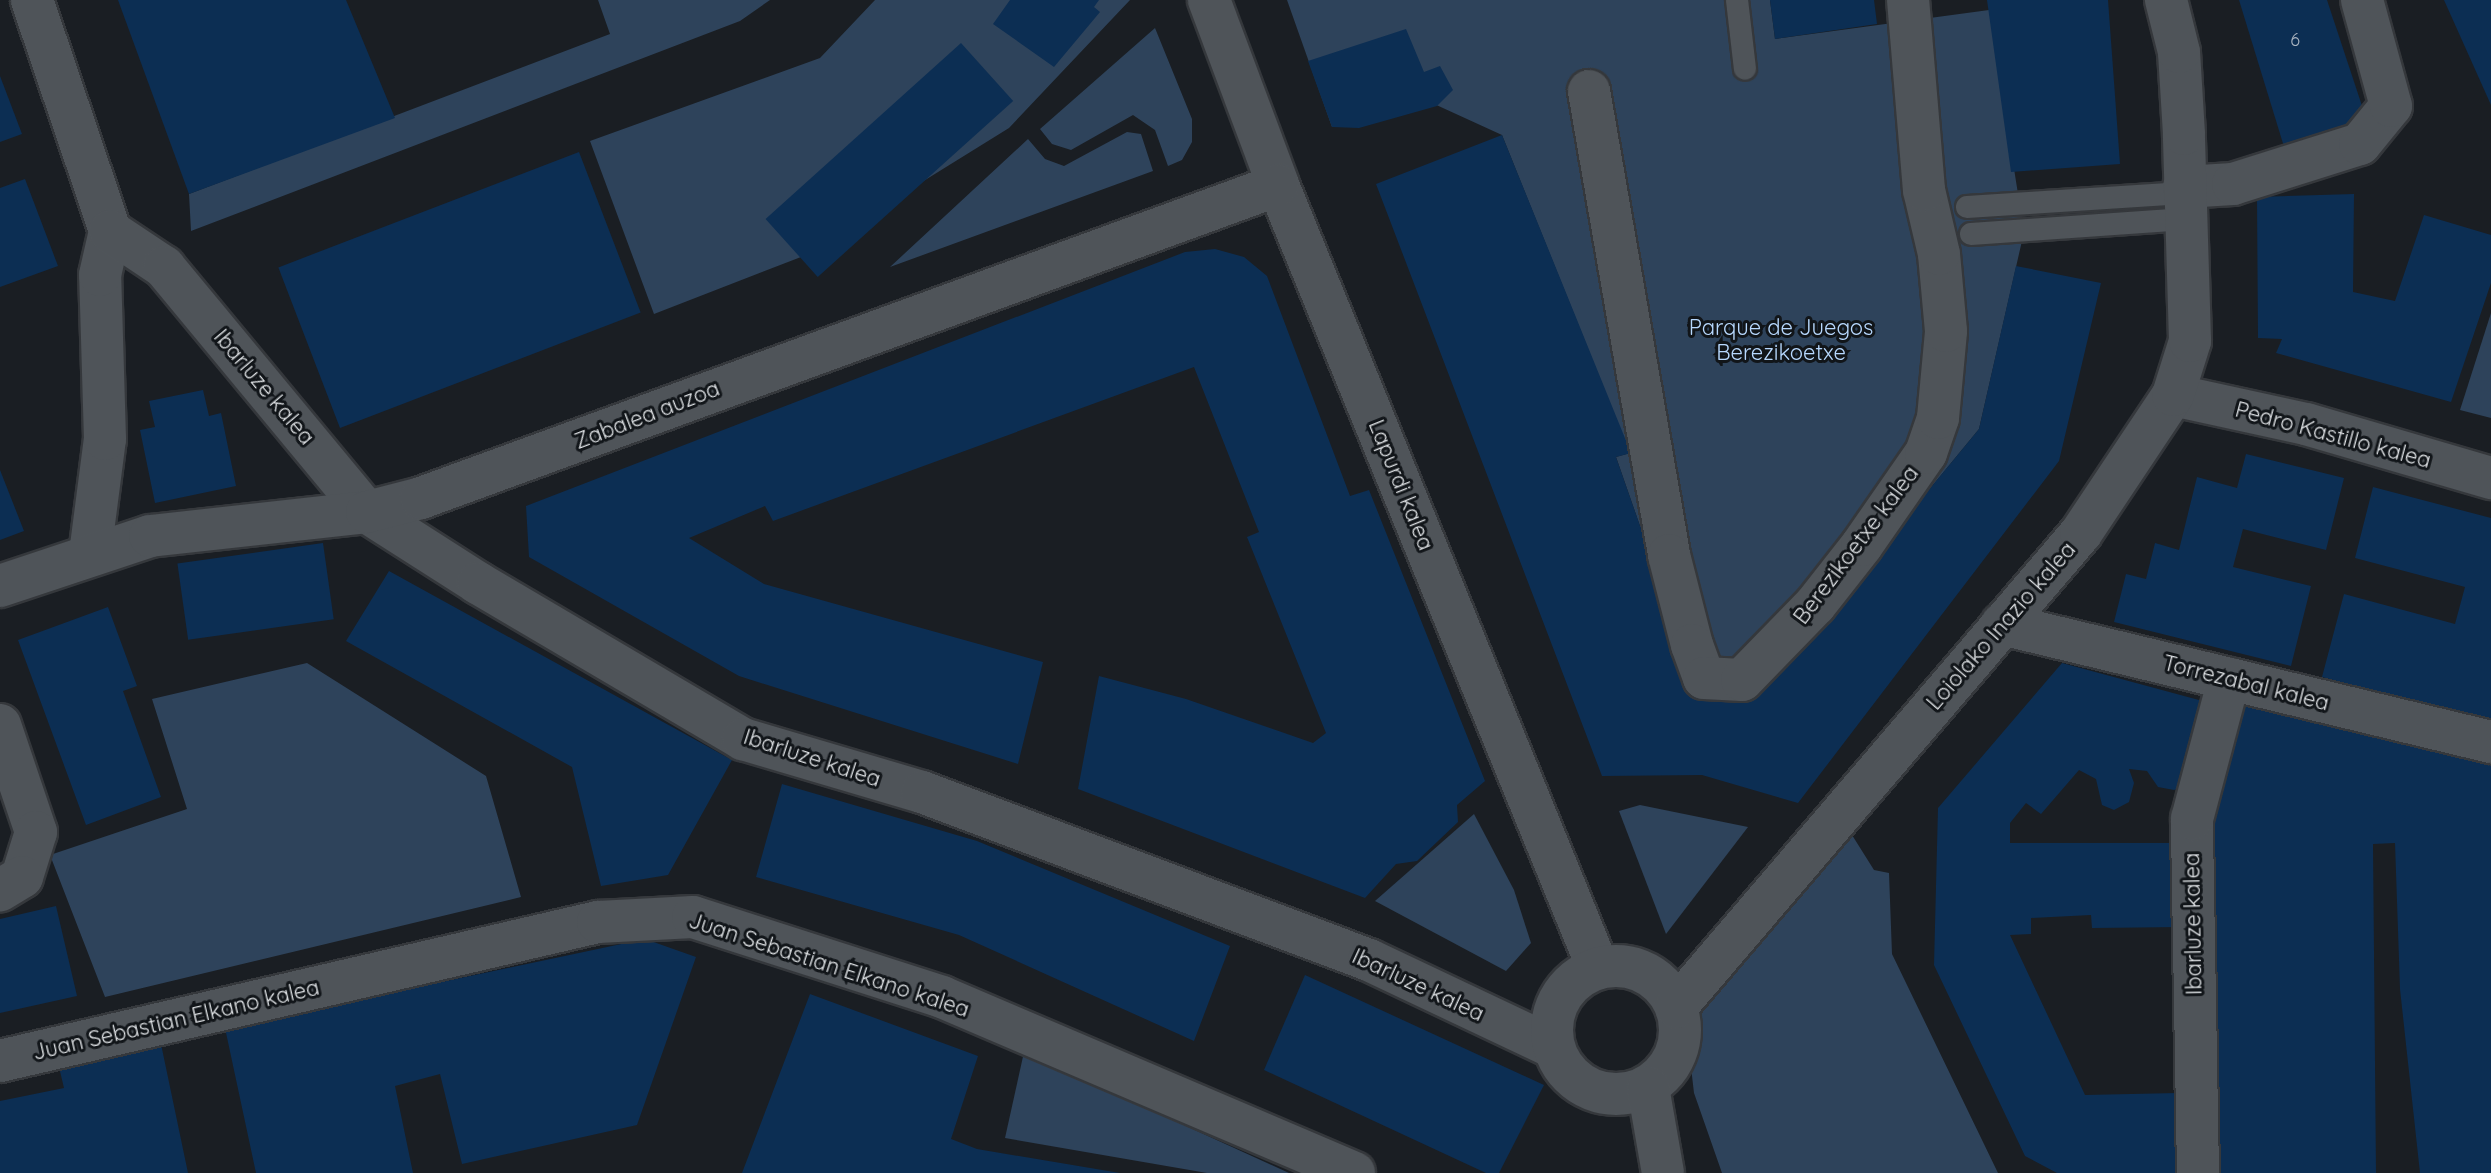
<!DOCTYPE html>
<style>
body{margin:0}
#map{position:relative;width:2491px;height:1173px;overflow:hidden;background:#1a1e23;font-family:Quicksand,sans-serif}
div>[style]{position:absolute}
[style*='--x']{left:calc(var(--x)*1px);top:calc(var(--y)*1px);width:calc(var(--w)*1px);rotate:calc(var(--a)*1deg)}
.green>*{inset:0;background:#2e435b}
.building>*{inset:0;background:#0c2e53;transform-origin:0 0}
.roads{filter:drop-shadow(2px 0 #35383c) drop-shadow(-2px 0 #35383c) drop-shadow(0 2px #35383c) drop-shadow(0 -2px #35383c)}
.lane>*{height:22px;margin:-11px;padding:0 11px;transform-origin:11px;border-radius:11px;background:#4f5459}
.street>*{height:42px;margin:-21px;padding:0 21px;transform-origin:21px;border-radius:21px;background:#4f5459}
.street>.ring{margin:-21px;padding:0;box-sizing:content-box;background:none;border:42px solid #4f5459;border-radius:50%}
span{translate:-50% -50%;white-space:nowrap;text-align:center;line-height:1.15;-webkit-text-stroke:6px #111519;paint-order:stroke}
.number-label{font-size:18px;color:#aab4c0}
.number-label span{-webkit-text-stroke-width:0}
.park-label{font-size:22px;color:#b7d8fe}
.street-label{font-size:22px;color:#dee1e4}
</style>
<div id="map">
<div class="green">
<div style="clip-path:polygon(598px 0,770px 0,740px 21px,191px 231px,189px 194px,610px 34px)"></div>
<div style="clip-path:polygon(875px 0,1130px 0,1009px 128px,801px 257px,654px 314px,590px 141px,820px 58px)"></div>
<div style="clip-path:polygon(1287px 0,1770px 0,1775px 39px,1989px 10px,2024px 232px,1979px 429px,1760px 695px,1696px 687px,1616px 457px,1630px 453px,1502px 135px,1432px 103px,1332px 127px)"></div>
<div style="clip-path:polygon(1155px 28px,1192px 119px,1192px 142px,1182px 160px,1168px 166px,1155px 130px,1133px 115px,1071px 150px,1052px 144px,1040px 129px)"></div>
<div style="clip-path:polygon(1127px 132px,1141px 134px,1153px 171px,890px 267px,1028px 139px,1045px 159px,1064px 166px)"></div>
<div style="clip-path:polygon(2491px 313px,2491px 418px,2460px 410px)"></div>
<div style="clip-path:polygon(307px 663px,486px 776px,521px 897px,105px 997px,50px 855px,187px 809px,152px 699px)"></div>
<div style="clip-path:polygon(1640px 805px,1748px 827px,1666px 934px,1619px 811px)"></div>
<div style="clip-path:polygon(1474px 814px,1514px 890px,1531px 943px,1506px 971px,1375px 901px)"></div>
<div style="clip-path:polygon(1852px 835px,1874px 870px,1889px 873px,1892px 954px,1998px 1173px,1722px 1173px,1694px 1093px,1683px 998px)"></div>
<div style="clip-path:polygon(1024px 1052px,1289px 1173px,1207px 1173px,1005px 1138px)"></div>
</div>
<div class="building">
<div style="clip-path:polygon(118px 0,346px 0,395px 118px,189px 194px)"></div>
<div style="clip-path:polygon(1010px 0,1099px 0,1094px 7px,1100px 12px,1054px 67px,993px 24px)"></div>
<div style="clip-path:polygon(1770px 0,1874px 0,1877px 24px,1775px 39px)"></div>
<div style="clip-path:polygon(1987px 0,2108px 0,2120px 164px,2011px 172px)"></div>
<div style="clip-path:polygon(2239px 0,2327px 0,2367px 121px,2285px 150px)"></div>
<div style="clip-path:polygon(2444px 0,2491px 0,2491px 105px)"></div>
<div style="clip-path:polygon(1406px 29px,1424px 72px,1440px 66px,1453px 90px,1437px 106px,1359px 128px,1332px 127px,1308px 61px)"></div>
<div style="left:961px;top:43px;width:78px;height:263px;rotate:48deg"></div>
<div style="clip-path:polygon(0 76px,22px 134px,0 142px)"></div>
<div style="clip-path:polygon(1502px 135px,1631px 453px,1616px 457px,1696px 687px,1760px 695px,1979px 429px,2016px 266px,2101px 283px,2059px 461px,1798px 803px,1702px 775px,1602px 776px,1376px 184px)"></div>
<div style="left:579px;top:152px;width:172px;height:322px;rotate:69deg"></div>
<div style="clip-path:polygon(25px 179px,58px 266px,0 287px,0 188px)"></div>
<div style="clip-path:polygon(2354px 194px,2353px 292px,2395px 301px,2424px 215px,2491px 235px,2491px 283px,2451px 402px,2276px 353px,2282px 339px,2258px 338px,2257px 197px)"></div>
<div style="clip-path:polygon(1215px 249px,1244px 257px,1267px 276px,1350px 496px,1369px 490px,1485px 781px,1457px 805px,1458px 822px,1417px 861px,1396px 864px,1365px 898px,1078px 789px,1099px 676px,1186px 699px,1313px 743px,1326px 733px,1247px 537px,1259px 532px,1194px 367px,773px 521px,765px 506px,689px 538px,764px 584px,1043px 662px,1018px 764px,739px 676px,529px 557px,526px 506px,1185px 252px)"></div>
<div style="clip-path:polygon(203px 390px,209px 416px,221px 413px,236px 486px,155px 503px,140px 430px,155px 427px,149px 401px)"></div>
<div style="clip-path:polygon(2246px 454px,2344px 478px,2326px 550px,2243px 529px,2233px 567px,2311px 586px,2291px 666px,2114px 622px,2126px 574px,2146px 579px,2155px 543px,2179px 550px,2197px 477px,2237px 488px)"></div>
<div style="clip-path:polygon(0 470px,24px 531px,0 540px)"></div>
<div style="clip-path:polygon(2373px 487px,2491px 518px,2491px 722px,2322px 677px,2344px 594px,2455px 624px,2465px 587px,2355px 558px)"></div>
<div style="left:323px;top:543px;width:77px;height:147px;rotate:82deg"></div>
<div style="clip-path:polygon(389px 571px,732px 760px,668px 875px,601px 886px,572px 767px,346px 641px)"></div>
<div style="clip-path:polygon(108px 607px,137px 686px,123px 691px,161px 797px,86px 825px,18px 640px)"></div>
<div style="clip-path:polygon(2062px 663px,2210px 703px,2188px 786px,2174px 790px,2158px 787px,2147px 771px,2129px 769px,2134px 783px,2129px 802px,2114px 810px,2102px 805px,2096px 779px,2079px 770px,2041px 814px,2026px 803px,2010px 823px,2010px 843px,2182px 843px,2183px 927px,2092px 928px,2091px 915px,2031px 918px,2031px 934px,2010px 935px,2085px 1095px,2178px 1093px,2179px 1173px,2057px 1173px,2025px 1156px,1934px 965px,1938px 808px)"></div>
<div style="clip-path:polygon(2238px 698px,2491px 762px,2491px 1173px,2420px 1173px,2400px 989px,2395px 843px,2373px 844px,2376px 1173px,2213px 1173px,2208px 834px)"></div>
<div style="clip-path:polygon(782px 784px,977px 841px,1230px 946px,1194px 1041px,959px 935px,756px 877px)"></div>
<div style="clip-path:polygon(56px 906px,77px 996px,0 1013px,0 919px)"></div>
<div style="clip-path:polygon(645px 939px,696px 957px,637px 1125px,462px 1164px,440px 1074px,395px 1086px,413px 1173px,256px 1173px,225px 1028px)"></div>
<div style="clip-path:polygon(1305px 975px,1544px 1085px,1499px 1173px,1486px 1173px,1264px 1070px)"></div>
<div style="clip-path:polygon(810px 994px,978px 1056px,951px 1139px,977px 1149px,1120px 1173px,742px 1173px)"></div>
<div style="clip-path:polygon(161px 1044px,188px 1173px,0 1173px,0 1101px,64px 1088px,59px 1067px)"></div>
</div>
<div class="roads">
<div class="lane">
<div style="--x:1737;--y:0;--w:69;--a:83.4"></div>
<div style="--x:1967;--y:207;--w:217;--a:-3.7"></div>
<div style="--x:1971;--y:234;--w:215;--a:-4"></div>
</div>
<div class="street">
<div style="--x:32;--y:0;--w:244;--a:71.3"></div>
<div style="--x:1209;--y:0;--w:197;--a:69.5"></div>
<div style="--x:1278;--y:185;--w:846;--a:67.77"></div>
<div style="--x:1589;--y:91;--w:471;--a:80.2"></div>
<div style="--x:1669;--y:555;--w:93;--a:75.7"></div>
<div style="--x:1692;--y:645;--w:35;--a:70"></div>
<div style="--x:1704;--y:678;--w:38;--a:3"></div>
<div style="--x:1742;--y:680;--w:105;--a:-45.8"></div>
<div style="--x:1815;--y:605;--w:76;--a:-51.9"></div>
<div style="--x:1862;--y:545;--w:112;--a:-55.2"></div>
<div style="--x:1926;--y:453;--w:37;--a:-71"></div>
<div style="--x:1938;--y:418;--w:87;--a:-84.7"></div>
<div style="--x:1946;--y:331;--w:77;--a:-95.2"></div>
<div style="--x:1939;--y:254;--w:66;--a:-103.2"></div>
<div style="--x:1924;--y:190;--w:191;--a:-94.8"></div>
<div style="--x:2184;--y:187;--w:49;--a:-3.5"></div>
<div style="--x:2233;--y:184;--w:133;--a:-17.5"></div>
<div style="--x:2360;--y:144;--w:49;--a:-50.8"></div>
<div style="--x:2391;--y:106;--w:110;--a:-105.3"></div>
<div style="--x:2173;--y:395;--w:136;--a:12.3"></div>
<div style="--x:2306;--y:424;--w:193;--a:16.3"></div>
<div style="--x:90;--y:554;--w:116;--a:-82.6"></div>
<div style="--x:105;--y:439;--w:164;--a:-91.7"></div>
<div style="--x:100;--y:275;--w:45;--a:-77.2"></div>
<div style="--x:110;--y:231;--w:65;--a:33.7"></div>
<div style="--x:164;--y:267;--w:318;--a:50.4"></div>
<div style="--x:367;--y:512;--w:132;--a:32.6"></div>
<div style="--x:478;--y:583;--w:308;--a:30.5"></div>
<div style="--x:743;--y:739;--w:187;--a:16.5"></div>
<div style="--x:922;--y:792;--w:478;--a:20.6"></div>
<div style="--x:1369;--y:960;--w:204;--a:25.3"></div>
<div style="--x:0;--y:586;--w:158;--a:-18.4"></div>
<div style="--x:150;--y:536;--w:218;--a:-6.3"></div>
<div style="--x:367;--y:512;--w:56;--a:-14.5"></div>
<div style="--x:421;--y:498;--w:912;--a:-20.06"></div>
<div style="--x:2002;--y:624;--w:503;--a:13.57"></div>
<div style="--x:0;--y:725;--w:113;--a:71.4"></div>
<div style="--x:36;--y:832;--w:47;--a:107.3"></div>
<div style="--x:22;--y:877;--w:26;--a:149"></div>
<div class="ring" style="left:1552px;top:966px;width:86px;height:86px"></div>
<div style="--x:1676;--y:1007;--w:623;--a:-49.49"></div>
<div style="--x:2081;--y:533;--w:166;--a:-56.3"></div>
<div style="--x:2173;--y:395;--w:57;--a:-72.5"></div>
<div style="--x:2190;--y:341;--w:207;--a:-91.7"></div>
<div style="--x:2184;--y:134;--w:82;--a:-93.5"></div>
<div style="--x:2179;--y:52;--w:54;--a:-104"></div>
<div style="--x:0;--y:1061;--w:614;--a:-13.09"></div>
<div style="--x:598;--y:922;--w:95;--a:-3"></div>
<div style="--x:693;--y:917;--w:262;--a:17.8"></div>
<div style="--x:942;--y:997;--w:448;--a:23.1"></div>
<div style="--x:1648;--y:1087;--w:87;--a:80.1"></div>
<div style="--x:2198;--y:1173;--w:354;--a:-91"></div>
<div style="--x:2192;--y:819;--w:145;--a:-75.2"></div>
</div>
</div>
<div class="number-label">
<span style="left:2295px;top:40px">6</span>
</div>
<div class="park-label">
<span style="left:1781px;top:340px">Parque de Juegos<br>Berezikoetxe</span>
</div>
<div class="street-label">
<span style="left:264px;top:387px;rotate:50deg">Ibarluze kalea</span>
<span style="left:647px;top:415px;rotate:-21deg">Zabalea auzoa</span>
<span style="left:2333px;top:435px;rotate:15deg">Pedro Kastillo kalea</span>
<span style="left:1401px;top:485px;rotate:68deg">Lapurdi kalea</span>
<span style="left:1856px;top:545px;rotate:-53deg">Berezikoetxe kalea</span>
<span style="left:2001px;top:626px;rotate:-49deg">Loiolako Inazio kalea</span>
<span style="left:2246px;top:683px;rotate:14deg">Torrezabal kalea</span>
<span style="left:812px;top:758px;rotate:18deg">Ibarluze kalea</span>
<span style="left:2193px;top:924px;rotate:-91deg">Ibarluze kalea</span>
<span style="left:829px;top:965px;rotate:18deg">Juan Sebastian Elkano kalea</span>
<span style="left:1418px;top:985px;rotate:25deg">Ibarluze kalea</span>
<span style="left:176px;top:1020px;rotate:-13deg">Juan Sebastian Elkano kalea</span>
</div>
</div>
